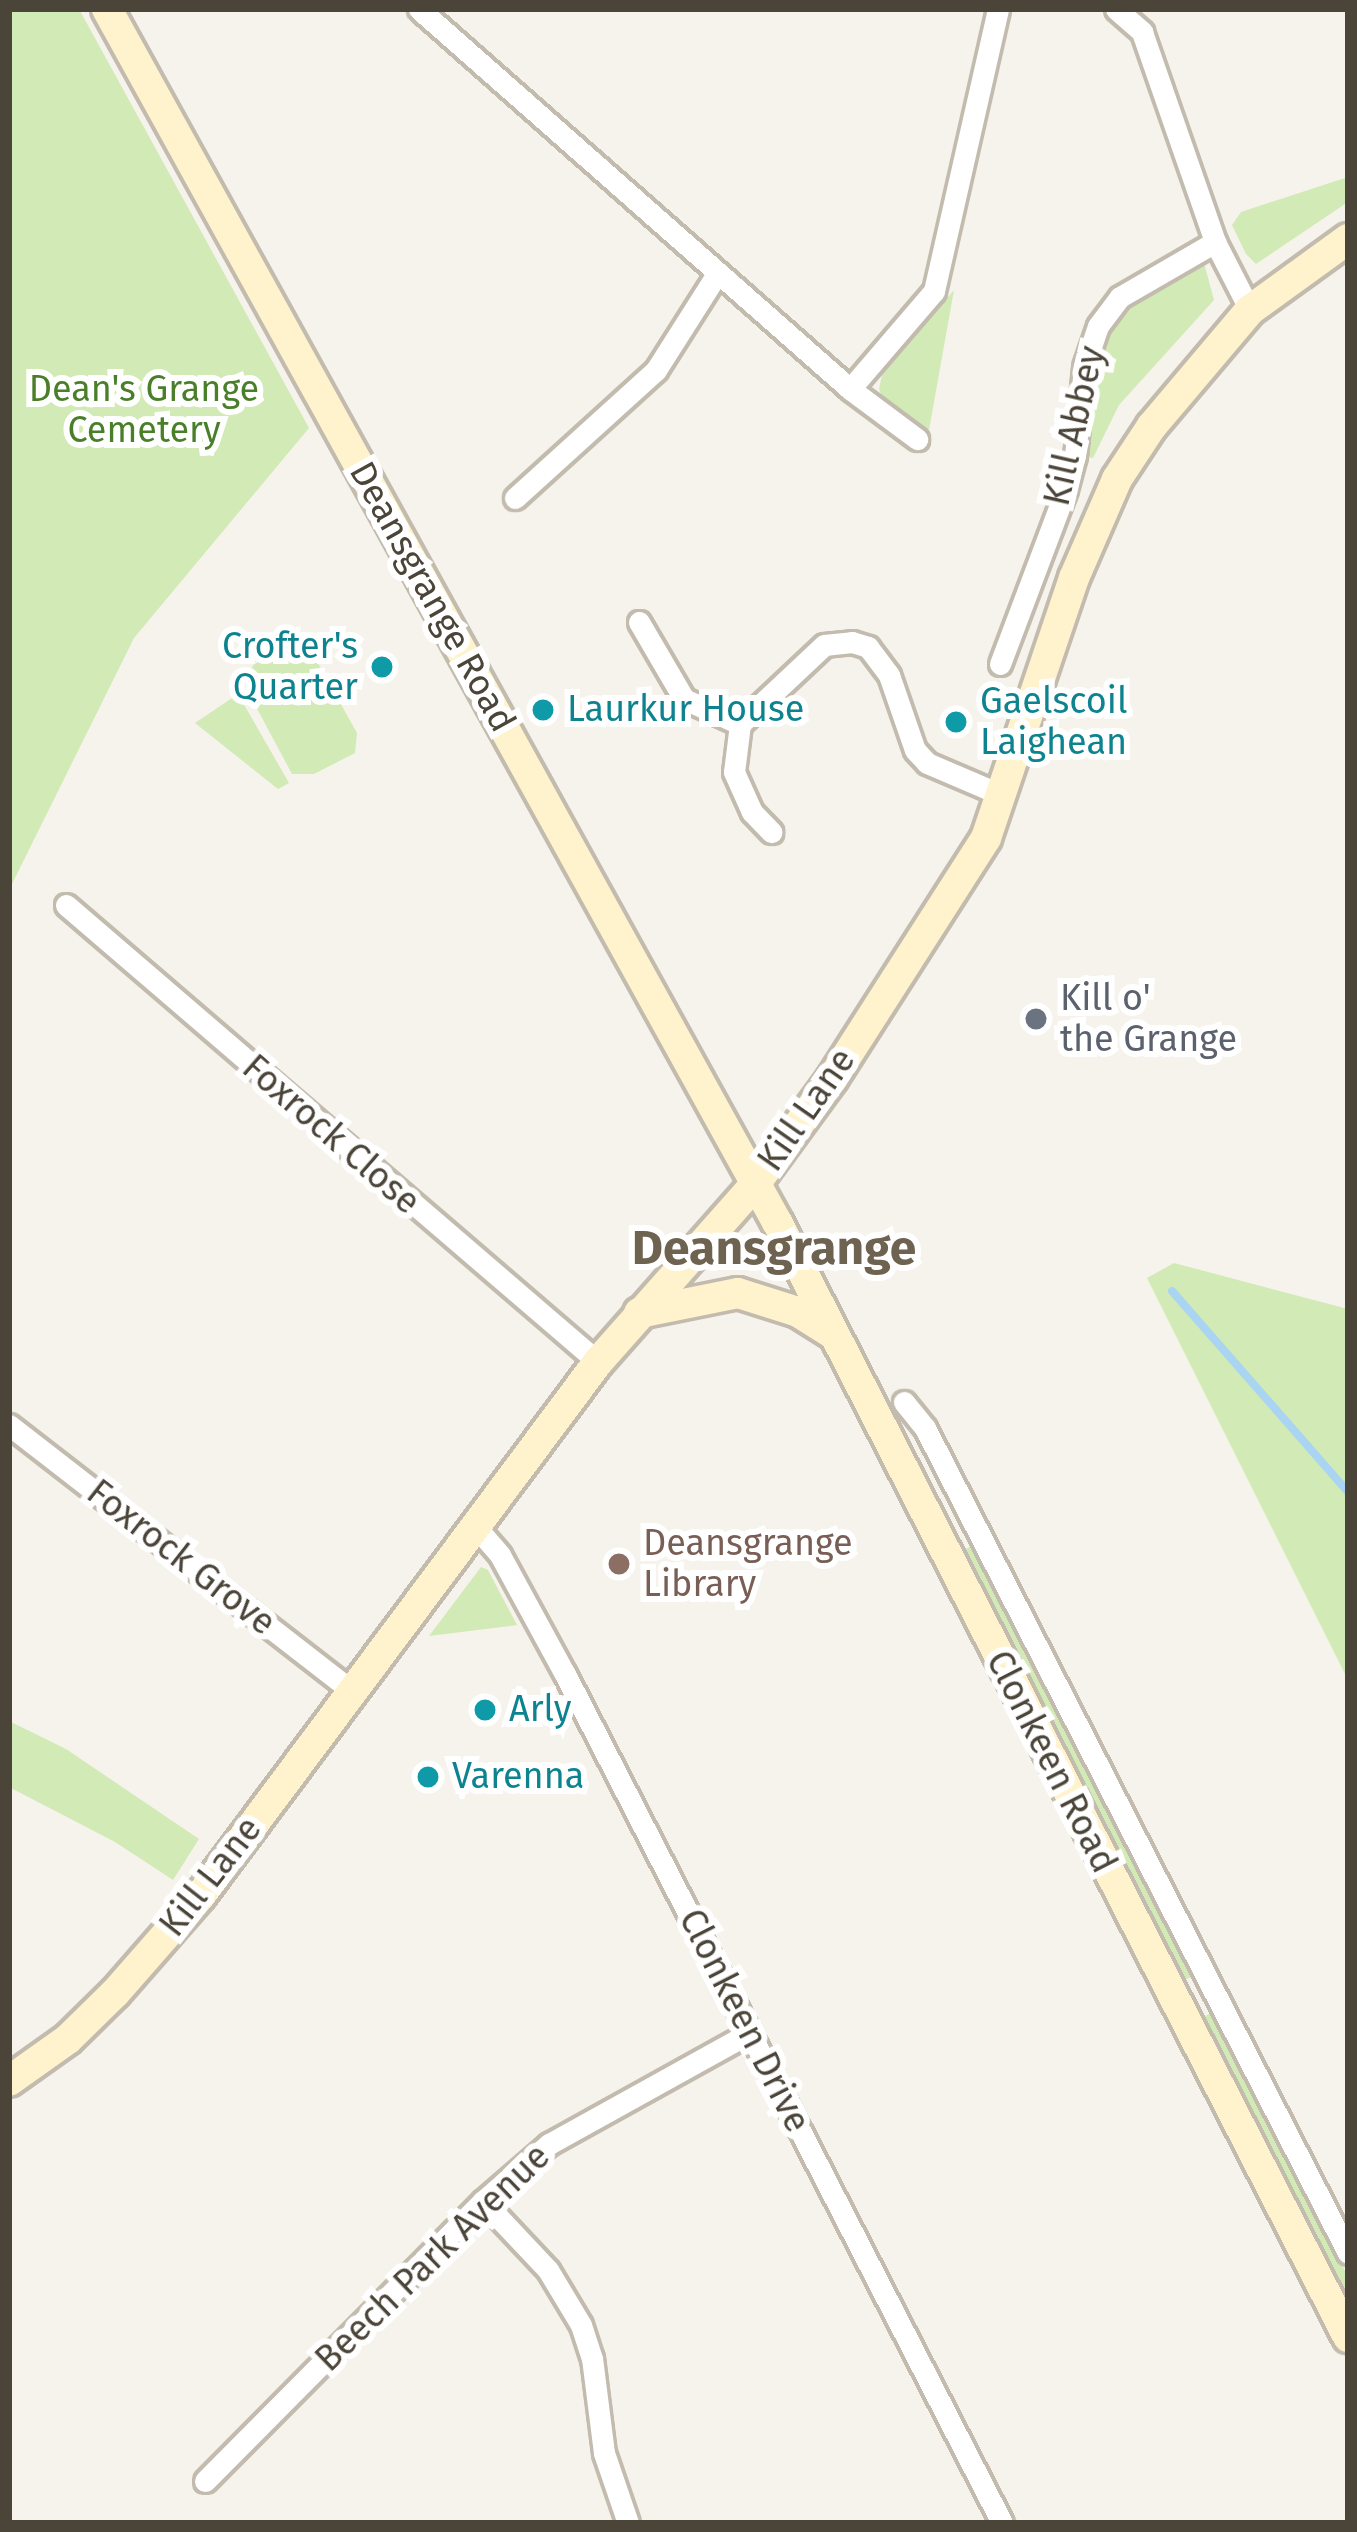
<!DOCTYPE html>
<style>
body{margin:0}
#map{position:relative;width:1357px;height:2532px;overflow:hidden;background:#f6f3ec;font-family:"Fira Sans",sans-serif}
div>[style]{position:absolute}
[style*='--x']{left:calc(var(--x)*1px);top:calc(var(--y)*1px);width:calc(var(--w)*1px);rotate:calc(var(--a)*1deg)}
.green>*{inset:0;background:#d2eab5}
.stream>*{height:8px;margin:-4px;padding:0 4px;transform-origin:4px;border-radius:4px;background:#a9d4f2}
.roads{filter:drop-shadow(3px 0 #c2bbae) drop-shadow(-3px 0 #c2bbae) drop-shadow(0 3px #c2bbae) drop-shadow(0 -3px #c2bbae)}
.street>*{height:21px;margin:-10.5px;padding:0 10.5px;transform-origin:10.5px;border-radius:10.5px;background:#fff}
.secondary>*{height:30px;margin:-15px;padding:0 15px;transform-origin:15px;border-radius:15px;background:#fff3cd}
.dots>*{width:33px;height:33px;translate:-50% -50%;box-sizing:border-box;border:6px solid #fff;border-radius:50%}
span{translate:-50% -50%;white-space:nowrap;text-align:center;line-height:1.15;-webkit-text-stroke:12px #fff;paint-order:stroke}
.park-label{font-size:36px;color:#4a7f2a}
.street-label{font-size:36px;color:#4b4439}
.culture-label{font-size:36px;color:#0d838f}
.right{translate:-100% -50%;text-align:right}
.left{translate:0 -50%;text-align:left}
.worship-label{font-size:36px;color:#5b616d}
.education-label{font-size:36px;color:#785e54}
.district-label{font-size:48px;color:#6e6250;font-weight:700}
.frame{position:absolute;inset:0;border:12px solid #4b4439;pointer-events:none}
</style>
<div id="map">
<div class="green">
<div style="clip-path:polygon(9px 9px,79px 9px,309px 428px,134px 638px,9px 890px)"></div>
<div style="clip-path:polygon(1348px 177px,1348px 202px,1256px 264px,1246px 254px,1232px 225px,1241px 212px)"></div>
<div style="clip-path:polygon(1204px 263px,1214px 300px,1119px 405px,1093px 458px,1082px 456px,1096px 369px,1113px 327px,1144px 295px)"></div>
<div style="clip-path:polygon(954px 290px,929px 430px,883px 400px,879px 389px,882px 375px)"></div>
<div style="clip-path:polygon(295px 642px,309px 647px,357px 733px,355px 753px,314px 774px,292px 774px,247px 690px,253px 665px)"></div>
<div style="clip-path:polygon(238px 694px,289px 783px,278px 789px,195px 723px)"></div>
<div style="clip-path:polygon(1174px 1263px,1348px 1309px,1348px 1680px,1147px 1278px)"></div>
<div style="clip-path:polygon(973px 1545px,1069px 1730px,1194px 1976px,1179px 1982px,962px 1551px)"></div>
<div style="clip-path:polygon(481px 1567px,488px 1570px,517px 1625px,429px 1636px)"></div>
<div style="clip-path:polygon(9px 1721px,66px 1749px,199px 1839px,173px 1880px,115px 1842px,9px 1787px)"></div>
<div style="clip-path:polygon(1214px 2010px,1348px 2277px,1348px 2312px,1202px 2019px)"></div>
</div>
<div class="stream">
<div style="--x:1172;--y:1291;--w:267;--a:48.8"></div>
</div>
<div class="roads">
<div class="street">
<div style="--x:419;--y:9;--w:575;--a:41.4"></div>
<div style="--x:850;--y:389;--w:84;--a:36.7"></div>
<div style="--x:1116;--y:9;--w:35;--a:41"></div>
<div style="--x:1142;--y:32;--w:222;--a:70.8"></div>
<div style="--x:1215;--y:242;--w:76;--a:62.8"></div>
<div style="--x:850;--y:389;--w:129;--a:-49.4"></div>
<div style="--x:934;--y:291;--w:289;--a:-77.2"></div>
<div style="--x:515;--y:498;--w:190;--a:-42.2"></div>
<div style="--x:656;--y:370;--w:114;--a:-57.6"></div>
<div style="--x:639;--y:622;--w:89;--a:59.7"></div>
<div style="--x:684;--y:699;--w:61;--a:24.1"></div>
<div style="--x:740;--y:724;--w:48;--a:97.1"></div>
<div style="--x:734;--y:772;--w:44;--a:65.8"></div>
<div style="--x:752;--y:812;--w:28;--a:46"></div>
<div style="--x:1000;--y:664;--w:187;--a:-69.3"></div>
<div style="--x:1066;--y:489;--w:34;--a:-75"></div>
<div style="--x:1075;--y:456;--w:89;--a:-84.2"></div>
<div style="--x:1084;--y:367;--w:43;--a:-71.1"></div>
<div style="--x:1098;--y:326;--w:36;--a:-53"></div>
<div style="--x:1120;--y:297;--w:110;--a:-30.1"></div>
<div style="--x:740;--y:724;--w:115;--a:-43.2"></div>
<div style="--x:824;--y:645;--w:28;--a:-6"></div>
<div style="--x:852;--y:642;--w:17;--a:17"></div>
<div style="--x:868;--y:647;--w:35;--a:53"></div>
<div style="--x:889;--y:675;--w:79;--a:70.9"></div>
<div style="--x:915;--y:750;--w:18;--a:47"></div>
<div style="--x:927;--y:763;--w:82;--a:23.1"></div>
<div style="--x:66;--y:905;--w:701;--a:40.66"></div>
<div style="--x:904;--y:1402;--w:33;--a:51"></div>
<div style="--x:925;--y:1428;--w:927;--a:62.85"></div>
<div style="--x:9;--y:1425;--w:435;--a:37.8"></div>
<div style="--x:475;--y:1526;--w:38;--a:49"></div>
<div style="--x:500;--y:1555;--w:136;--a:61.4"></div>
<div style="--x:565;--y:1674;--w:955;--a:62.76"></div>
<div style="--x:483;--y:2201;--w:95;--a:46.7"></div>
<div style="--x:548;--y:2270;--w:64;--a:59"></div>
<div style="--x:581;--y:2325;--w:35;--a:72"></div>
<div style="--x:592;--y:2358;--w:96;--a:82.8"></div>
<div style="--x:604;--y:2453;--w:74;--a:71.1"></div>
<div style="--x:205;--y:2481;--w:395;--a:-45.2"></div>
<div style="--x:483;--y:2201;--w:87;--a:-40.8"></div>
<div style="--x:549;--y:2144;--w:229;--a:-29"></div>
</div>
<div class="secondary">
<div style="--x:107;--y:9;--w:1386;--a:61.09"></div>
<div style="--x:777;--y:1222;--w:1253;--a:62.88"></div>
<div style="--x:639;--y:1313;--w:101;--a:-11.4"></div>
<div style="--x:738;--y:1293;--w:63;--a:17.6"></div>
<div style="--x:798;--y:1312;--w:39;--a:32"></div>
<div style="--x:9;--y:2081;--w:72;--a:-35.4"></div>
<div style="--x:68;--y:2039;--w:66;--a:-44.4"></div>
<div style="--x:115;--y:1993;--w:129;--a:-48.8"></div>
<div style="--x:200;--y:1896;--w:666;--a:-53.3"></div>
<div style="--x:598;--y:1362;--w:234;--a:-48.5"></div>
<div style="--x:753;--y:1187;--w:134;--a:-53.8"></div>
<div style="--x:832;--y:1079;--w:286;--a:-57.4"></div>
<div style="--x:986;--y:838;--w:274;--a:-71.3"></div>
<div style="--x:1074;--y:578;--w:108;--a:-66.5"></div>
<div style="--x:1117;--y:479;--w:64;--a:-56.6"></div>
<div style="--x:1152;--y:426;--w:152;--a:-49.8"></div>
<div style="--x:1250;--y:310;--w:121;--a:-35.9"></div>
</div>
</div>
<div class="dots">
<div style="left:382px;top:667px;background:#0f9aa8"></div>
<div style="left:543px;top:710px;background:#0f9aa8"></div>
<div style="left:956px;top:722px;background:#0f9aa8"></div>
<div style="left:1036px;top:1019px;background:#6b7280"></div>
<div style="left:619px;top:1564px;background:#8d6e63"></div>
<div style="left:485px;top:1710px;background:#0f9aa8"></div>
<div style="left:428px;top:1777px;background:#0f9aa8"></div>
</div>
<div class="park-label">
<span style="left:144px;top:410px">Dean's Grange<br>Cemetery</span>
</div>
<div class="street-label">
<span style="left:1075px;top:426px;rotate:-77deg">Kill Abbey</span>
<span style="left:432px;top:597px;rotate:61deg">Deansgrange Road</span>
<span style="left:807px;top:1110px;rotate:-55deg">Kill Lane</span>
<span style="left:331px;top:1135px;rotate:41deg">Foxrock Close</span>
<span style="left:181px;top:1558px;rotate:38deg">Foxrock Grove</span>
<span style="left:1051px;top:1762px;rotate:63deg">Clonkeen Road</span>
<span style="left:211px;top:1877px;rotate:-52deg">Kill Lane</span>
<span style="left:744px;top:2021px;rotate:63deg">Clonkeen Drive</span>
<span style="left:433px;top:2258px;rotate:-44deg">Beech Park Avenue</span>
</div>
<div class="culture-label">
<span class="right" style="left:358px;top:667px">Crofter's<br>Quarter</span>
<span class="left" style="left:980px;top:722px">Gaelscoil<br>Laighean</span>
<span class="left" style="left:567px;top:710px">Laurkur House</span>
<span class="left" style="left:509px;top:1710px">Arly</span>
<span class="left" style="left:452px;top:1777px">Varenna</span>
</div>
<div class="worship-label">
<span class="left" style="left:1060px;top:1019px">Kill o'<br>the Grange</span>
</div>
<div class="education-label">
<span class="left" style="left:643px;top:1564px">Deansgrange<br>Library</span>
</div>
<div class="district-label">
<span style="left:774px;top:1249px">Deansgrange</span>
</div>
<div class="frame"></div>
</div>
